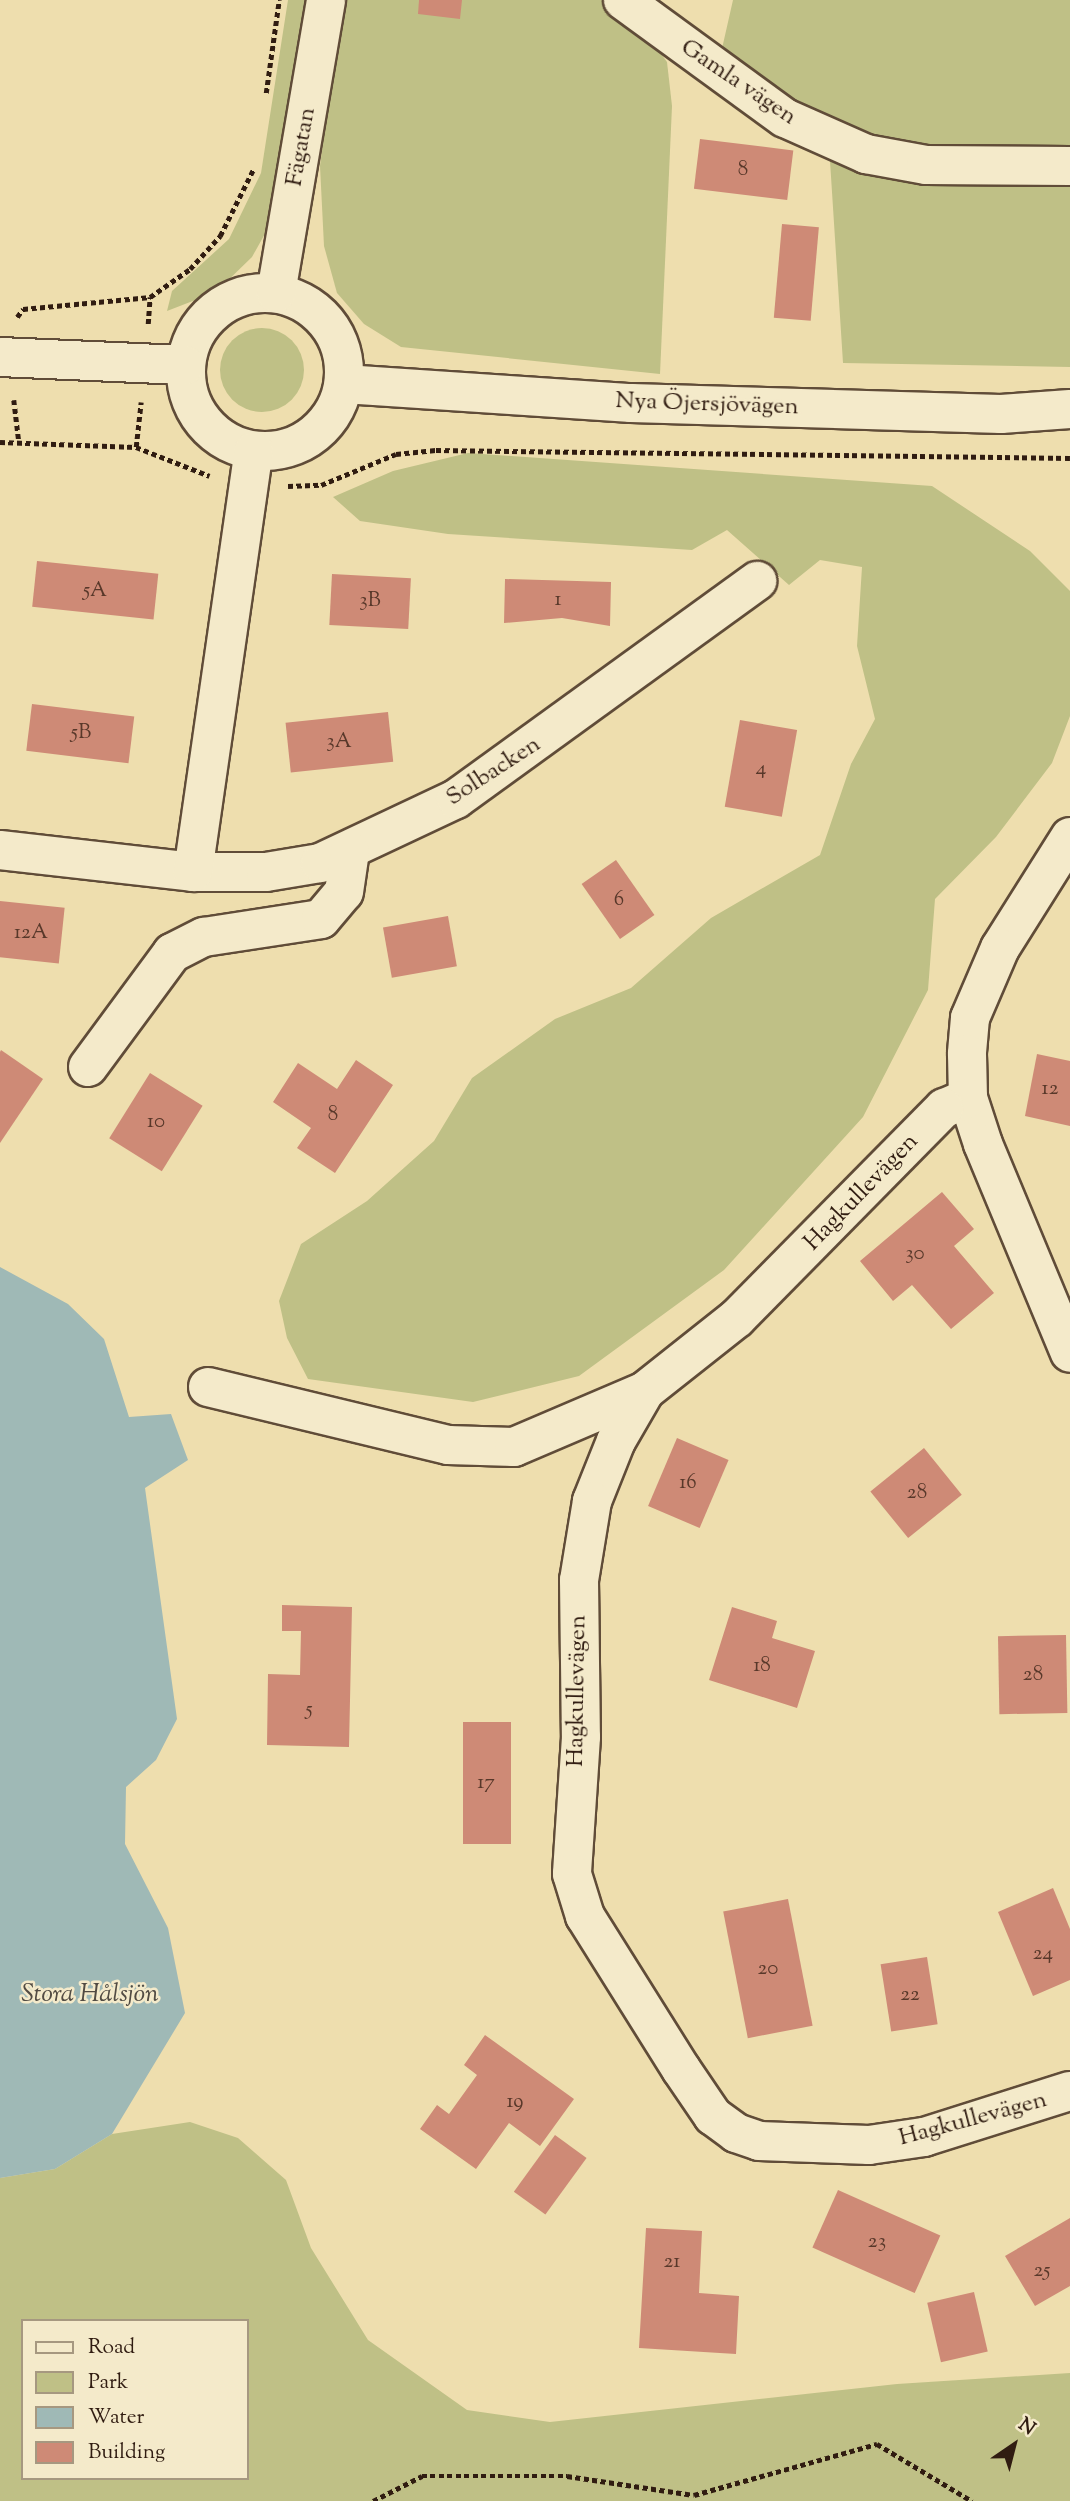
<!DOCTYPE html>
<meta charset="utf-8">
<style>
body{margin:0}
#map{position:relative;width:1070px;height:2501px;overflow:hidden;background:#eedeae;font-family:"Sorts Mill Goudy",serif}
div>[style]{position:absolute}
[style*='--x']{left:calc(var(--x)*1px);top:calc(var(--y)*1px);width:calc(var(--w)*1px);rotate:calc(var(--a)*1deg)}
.green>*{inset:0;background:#bfc086}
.round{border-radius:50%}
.water>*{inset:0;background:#9fb9b6}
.building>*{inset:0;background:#ce8a76;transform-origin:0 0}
.path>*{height:4.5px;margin-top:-2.25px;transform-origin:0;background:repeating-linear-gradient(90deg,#301c11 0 5px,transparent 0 8.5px)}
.roads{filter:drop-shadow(2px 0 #604c38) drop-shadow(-2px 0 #604c38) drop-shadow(0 2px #604c38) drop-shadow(0 -2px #604c38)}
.minor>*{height:38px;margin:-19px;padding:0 19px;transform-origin:19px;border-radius:19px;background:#f4eaca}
.minor>.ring{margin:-19px;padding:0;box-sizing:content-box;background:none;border:38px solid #f4eaca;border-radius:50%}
span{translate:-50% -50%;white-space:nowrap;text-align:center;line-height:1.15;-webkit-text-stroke:5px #f4eaca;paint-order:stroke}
.number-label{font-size:21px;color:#58382a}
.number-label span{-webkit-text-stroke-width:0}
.street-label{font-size:24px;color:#301c11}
.water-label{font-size:26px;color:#514b43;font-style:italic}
.legend{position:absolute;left:21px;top:2319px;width:228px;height:161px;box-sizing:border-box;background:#f4eaca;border:2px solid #a69880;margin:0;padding:9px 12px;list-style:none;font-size:21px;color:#301c11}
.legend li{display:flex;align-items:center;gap:14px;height:35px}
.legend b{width:35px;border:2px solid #a69880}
.north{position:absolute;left:979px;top:2410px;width:70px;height:70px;-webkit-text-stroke:5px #f4eaca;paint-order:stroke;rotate:35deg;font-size:19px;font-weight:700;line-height:28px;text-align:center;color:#301c11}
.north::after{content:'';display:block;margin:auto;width:24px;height:32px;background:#301c11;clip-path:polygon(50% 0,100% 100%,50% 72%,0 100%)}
</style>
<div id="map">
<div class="green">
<div style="clip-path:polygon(288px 0,311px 0,277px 212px,252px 257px,216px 292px,167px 311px,172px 291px,229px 239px,261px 173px)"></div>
<div style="clip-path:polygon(341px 0,606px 0,648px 36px,667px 62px,672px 106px,660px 374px,401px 347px,364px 324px,337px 293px,324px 246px,320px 166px)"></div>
<div style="clip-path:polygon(733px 0,1070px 0,1070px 367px,843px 363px,830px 161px,805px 117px,721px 53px)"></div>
<div class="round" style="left:220px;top:328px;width:84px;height:84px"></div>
<div style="clip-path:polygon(468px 453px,932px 486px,1030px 551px,1070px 591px,1070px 716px,1052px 763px,996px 837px,935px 899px,928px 990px,863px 1117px,724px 1270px,579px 1376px,473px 1402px,308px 1379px,287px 1338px,279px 1301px,301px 1244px,367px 1201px,434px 1141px,472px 1078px,555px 1019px,631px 988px,711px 918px,820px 855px,851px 764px,875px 719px,857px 646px,862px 567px,820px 560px,789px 585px,727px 530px,692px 550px,448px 534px,360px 521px,333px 497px,393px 471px)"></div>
<div style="clip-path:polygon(evenodd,190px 2122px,238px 2138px,286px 2180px,311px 2248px,368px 2340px,467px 2410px,550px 2422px,897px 2384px,1070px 2373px,1070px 2501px,0 2501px,0 2178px,55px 2169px,112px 2134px,190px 2122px,23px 2321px,247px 2321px,247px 2478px,23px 2478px,23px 2321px)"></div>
</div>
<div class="water">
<div style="clip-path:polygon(0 1267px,68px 1304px,104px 1339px,129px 1417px,171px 1414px,188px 1460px,145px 1488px,177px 1719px,156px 1760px,126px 1787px,125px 1844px,168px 1928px,185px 2013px,112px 2134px,55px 2169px,0 2178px)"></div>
</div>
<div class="building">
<div style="clip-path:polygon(419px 0,462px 0,460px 19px,418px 14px)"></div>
<div style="left:700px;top:139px;width:94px;height:50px;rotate:7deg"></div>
<div style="left:782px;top:224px;width:37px;height:94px;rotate:5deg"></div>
<div style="left:37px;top:561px;width:122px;height:46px;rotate:6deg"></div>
<div style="left:332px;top:574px;width:79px;height:51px;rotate:3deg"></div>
<div style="clip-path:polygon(505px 579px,611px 582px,610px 626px,562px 618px,504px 623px)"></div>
<div style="left:32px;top:704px;width:103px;height:47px;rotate:7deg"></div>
<div style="left:388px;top:712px;width:50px;height:103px;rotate:84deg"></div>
<div style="left:740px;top:720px;width:58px;height:88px;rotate:10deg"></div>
<div style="left:616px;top:860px;width:67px;height:42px;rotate:55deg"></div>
<div style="left:0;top:901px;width:65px;height:56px;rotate:6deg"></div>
<div style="left:448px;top:916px;width:51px;height:66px;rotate:80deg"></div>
<div style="clip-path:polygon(1px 1050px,43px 1079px,0 1143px,0 1052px)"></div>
<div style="clip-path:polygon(1037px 1054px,1070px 1061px,1070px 1126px,1025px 1116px)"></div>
<div style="clip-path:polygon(356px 1060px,393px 1085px,335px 1173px,297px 1148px,311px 1128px,273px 1102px,298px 1063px,337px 1089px)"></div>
<div style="left:150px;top:1073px;width:62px;height:77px;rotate:32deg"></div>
<div style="clip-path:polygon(942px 1192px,974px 1229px,954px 1246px,994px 1293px,951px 1329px,912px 1285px,893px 1301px,860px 1261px)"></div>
<div style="left:677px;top:1438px;width:56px;height:74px;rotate:23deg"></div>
<div style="left:924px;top:1448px;width:60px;height:69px;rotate:51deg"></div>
<div style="clip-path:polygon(282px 1605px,352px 1607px,349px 1747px,267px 1745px,268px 1674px,300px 1675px,301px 1631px,282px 1631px)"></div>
<div style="clip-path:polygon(732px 1607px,777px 1621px,772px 1638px,815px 1651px,797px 1708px,709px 1680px)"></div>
<div style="left:1066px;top:1635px;width:78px;height:68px;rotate:89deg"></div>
<div style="left:463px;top:1722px;width:48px;height:122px"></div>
<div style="clip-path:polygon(1053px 1888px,1070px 1929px,1070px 1980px,1033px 1996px,998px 1912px)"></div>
<div style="left:788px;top:1899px;width:129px;height:66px;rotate:79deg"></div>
<div style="left:927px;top:1957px;width:68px;height:47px;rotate:81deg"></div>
<div style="clip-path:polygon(485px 2035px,574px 2099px,540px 2146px,509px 2123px,476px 2169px,420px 2129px,437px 2105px,449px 2114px,477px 2075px,464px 2065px)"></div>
<div style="left:555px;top:2135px;width:39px;height:70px;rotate:36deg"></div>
<div style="left:838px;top:2190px;width:112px;height:63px;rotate:24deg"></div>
<div style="clip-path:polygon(1070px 2218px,1070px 2286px,1035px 2306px,1005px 2256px)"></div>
<div style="clip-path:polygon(646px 2228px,702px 2231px,699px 2293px,739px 2296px,736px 2354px,639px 2348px)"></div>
<div style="left:974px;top:2292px;width:61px;height:48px;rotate:77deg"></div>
</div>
<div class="path">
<div style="--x:266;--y:93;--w:94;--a:-82"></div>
<div style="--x:17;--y:317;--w:10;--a:-53"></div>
<div style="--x:23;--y:309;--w:128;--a:-5.4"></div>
<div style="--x:148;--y:324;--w:27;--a:-86"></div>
<div style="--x:150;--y:297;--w:49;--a:-35"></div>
<div style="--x:190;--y:269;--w:45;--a:-47.7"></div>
<div style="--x:220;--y:236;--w:74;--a:-63.4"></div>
<div style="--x:14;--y:400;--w:42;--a:83.2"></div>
<div style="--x:0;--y:442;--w:136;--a:2.1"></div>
<div style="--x:136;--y:447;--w:79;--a:21.4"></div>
<div style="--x:136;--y:447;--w:45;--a:-83.7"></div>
<div style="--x:288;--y:486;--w:33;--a:-2"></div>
<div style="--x:321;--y:485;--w:81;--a:-22.5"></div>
<div style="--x:396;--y:454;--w:40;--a:-5.7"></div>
<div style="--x:436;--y:450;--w:634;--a:0.72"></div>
<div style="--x:373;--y:2501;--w:55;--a:-27"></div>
<div style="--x:422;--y:2476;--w:145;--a:0"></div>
<div style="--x:567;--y:2476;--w:128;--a:8.5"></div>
<div style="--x:694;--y:2495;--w:190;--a:-15.6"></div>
<div style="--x:877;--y:2444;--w:111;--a:31"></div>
</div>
<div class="roads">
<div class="minor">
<div style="--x:623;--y:0;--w:200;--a:36.1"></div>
<div style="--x:785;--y:118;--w:89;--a:24"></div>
<div style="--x:866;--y:154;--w:61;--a:10.4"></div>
<div style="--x:926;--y:165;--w:144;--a:0.4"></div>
<div class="ring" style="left:186px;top:293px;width:120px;height:120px"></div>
<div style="--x:276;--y:293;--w:297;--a:-80.3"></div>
<div style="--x:0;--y:357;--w:185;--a:2.5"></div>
<div style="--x:344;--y:384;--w:288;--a:3.8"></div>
<div style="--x:631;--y:403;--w:370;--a:1.7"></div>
<div style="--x:1001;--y:414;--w:69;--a:-4.1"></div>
<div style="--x:1070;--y:837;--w:131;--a:122.2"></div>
<div style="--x:1000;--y:948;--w:76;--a:113.2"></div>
<div style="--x:970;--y:1018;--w:36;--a:95"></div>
<div style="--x:967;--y:1054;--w:44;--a:88.7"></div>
<div style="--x:968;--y:1098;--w:48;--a:71.9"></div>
<div style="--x:983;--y:1144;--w:226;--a:67.4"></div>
<div style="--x:0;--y:850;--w:194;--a:6.5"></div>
<div style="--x:193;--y:872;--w:73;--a:0"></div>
<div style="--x:266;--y:872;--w:55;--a:-9.5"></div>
<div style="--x:320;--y:863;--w:150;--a:-25.2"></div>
<div style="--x:456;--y:799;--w:372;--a:-35.9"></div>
<div style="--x:193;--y:872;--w:425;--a:-81.8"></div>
<div style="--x:88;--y:1067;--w:142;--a:-53.6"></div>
<div style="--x:172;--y:953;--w:36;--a:-27"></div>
<div style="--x:204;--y:937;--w:118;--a:-8.7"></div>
<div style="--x:321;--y:919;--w:35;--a:-50"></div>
<div style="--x:344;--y:892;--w:41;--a:-81.7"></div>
<div style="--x:968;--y:1098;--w:26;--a:157"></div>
<div style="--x:944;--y:1108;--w:295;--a:134.6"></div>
<div style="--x:737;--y:1318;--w:117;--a:141.6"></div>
<div style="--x:645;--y:1391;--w:58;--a:120.1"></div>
<div style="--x:616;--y:1441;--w:65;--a:111.8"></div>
<div style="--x:592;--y:1501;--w:80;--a:99.3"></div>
<div style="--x:579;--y:1580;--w:157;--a:89.3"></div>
<div style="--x:581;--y:1737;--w:137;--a:93.8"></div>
<div style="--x:572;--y:1874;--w:44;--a:72.8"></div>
<div style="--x:585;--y:1916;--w:181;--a:57.9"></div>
<div style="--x:681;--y:2069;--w:57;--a:55.8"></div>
<div style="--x:713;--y:2116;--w:29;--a:36"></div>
<div style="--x:736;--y:2133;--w:24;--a:19"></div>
<div style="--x:759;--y:2141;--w:110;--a:2.1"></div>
<div style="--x:869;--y:2145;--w:56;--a:-8.3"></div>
<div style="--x:924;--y:2137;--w:153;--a:-17.5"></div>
<div style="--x:208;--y:1387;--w:247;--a:13.6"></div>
<div style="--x:448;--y:1445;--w:66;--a:1.7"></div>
<div style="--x:514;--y:1447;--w:142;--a:-23.1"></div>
</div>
</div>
<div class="number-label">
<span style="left:743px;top:170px">8</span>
<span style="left:95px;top:591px">5A</span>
<span style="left:558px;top:600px">1</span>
<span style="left:370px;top:601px">3B</span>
<span style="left:81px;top:733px">5B</span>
<span style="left:339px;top:742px">3A</span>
<span style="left:761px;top:769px">4</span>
<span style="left:619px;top:900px">6</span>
<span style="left:31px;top:933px">12A</span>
<span style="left:1050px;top:1089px">12</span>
<span style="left:333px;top:1115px">8</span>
<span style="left:156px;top:1122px">10</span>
<span style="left:915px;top:1254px">30</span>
<span style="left:688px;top:1483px">16</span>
<span style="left:917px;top:1493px">28</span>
<span style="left:762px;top:1666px">18</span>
<span style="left:1033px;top:1675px">28</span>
<span style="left:309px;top:1710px">5</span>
<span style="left:486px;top:1783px">17</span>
<span style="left:1043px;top:1954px">24</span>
<span style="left:768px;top:1969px">20</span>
<span style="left:910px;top:1995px">22</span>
<span style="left:515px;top:2102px">19</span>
<span style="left:877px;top:2242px">23</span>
<span style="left:672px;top:2262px">21</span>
<span style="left:1042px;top:2271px">25</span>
</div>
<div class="street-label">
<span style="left:738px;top:83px;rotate:34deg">Gamla vägen</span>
<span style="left:302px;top:147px;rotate:-80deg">Fägatan</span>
<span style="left:707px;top:405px;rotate:2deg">Nya Öjersjövägen</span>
<span style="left:494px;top:772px;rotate:-33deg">Solbacken</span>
<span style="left:862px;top:1193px;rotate:-46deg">Hagkullevägen</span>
<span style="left:578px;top:1691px;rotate:-89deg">Hagkullevägen</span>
<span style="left:973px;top:2120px;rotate:-15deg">Hagkullevägen</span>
</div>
<div class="water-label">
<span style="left:90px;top:1995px">Stora Hålsjön</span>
</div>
<ul class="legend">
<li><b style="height:9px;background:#f4eaca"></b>Road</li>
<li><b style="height:19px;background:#bfc086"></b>Park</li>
<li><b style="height:19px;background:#9fb9b6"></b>Water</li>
<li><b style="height:19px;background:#ce8a76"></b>Building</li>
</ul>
<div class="north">N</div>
</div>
